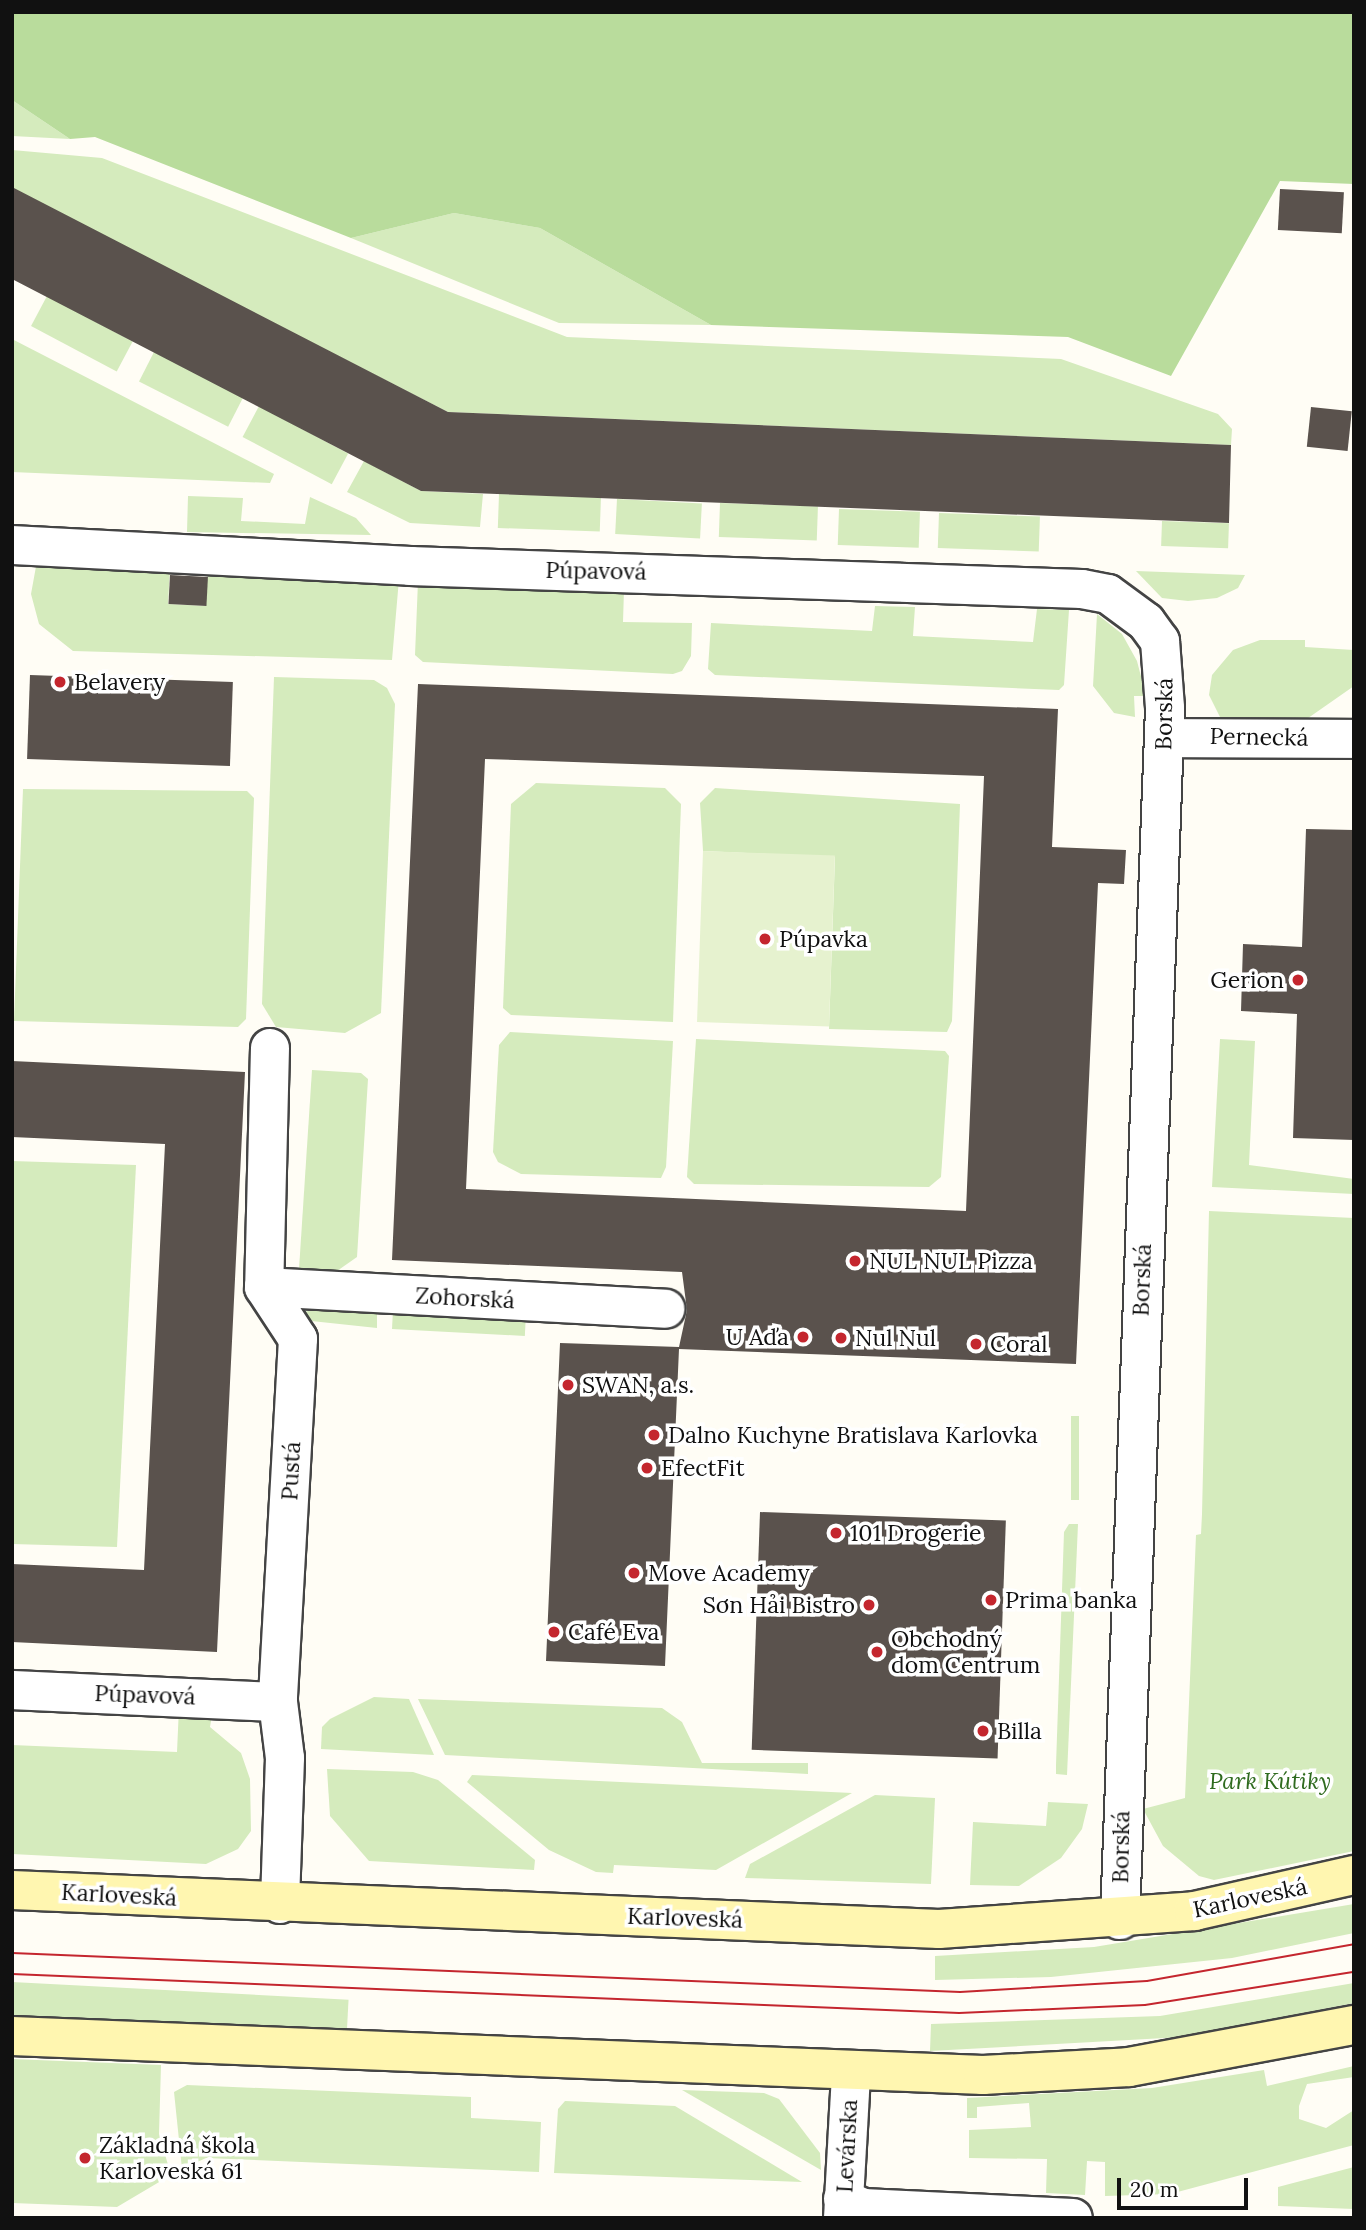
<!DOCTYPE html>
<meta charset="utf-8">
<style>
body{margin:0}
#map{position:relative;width:1366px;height:2230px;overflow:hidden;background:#fffdf5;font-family:Lora,serif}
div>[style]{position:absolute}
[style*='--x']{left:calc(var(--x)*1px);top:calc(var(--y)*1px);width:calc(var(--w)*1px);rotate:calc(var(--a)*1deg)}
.green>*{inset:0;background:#d5ebbd;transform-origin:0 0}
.forest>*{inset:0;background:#b9dc9c}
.pitch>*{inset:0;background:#e6f2cf;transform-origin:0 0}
.building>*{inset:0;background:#5a524d;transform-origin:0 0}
.roads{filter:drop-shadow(2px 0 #444) drop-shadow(-2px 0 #444) drop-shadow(0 2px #444) drop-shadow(0 -2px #444)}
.street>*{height:38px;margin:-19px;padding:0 19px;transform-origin:19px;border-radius:19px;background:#fff}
.secondary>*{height:38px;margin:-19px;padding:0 19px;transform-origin:19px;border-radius:19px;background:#fff6b0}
.tram>*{height:2px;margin:-1px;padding:0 1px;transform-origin:1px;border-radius:1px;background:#c4262e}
.dots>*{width:19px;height:19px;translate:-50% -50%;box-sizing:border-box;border:4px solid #fff;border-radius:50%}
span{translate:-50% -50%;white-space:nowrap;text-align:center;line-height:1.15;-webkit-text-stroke:7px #fff;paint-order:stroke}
.street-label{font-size:23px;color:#111}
.poi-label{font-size:23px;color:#111}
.left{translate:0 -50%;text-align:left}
.right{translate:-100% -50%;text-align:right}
.park-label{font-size:23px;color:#2f6b1f;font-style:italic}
.frame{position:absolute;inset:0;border:14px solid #111;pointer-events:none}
.scale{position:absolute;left:1117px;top:2178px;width:131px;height:32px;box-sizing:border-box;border:4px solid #111;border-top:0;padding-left:9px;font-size:21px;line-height:24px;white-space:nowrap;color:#111;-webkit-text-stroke:5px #fff;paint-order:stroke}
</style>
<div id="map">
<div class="green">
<div style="clip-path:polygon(12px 100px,70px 139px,12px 136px)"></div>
<div style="clip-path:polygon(12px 150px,102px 158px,567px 337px,1061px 359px,1218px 414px,1232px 429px,1231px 445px,448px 412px,12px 190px)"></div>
<div style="clip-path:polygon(454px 213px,540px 228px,711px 325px,559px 323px,351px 238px)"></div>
<div style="left:47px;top:296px;width:97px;height:34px;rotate:28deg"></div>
<div style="clip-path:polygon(12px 339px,274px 474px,270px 483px,12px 472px)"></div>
<div style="left:154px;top:352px;width:100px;height:33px;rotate:27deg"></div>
<div style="left:259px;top:406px;width:101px;height:35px;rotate:28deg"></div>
<div style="clip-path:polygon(364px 461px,421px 491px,483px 494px,480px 527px,410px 523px,347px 492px)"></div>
<div style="left:499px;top:494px;width:102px;height:34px;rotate:2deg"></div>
<div style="clip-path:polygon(188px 496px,243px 498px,241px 521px,305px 524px,310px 497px,356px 518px,371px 535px,187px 532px)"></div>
<div style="left:617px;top:499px;width:85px;height:35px;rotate:3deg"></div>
<div style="left:720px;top:503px;width:98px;height:34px;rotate:2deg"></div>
<div style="left:839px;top:509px;width:81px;height:36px;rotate:2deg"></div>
<div style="left:939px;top:513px;width:101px;height:35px;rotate:2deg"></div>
<div style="left:1162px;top:521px;width:67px;height:25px;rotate:2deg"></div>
<div style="clip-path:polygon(37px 561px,170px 568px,168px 604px,205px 606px,208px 570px,399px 579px,392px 660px,73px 651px,39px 624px,31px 594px)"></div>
<div style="clip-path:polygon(1136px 571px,1245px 575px,1238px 588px,1217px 598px,1188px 601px,1162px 598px)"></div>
<div style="clip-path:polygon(418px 581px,624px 590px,623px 622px,692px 623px,691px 656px,682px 671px,673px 674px,423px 662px,415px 655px)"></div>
<div style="clip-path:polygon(875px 606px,915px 607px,913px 636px,1033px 642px,1037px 609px,1069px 610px,1064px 685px,1059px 690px,715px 675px,708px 669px,711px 623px,872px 631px)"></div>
<div style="clip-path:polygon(1097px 614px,1122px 634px,1137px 661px,1146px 696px,1134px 696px,1135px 717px,1114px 713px,1093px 686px)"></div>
<div style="clip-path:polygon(1260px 640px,1305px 640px,1305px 647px,1354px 650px,1354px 686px,1301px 723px,1221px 719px,1209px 695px,1212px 675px,1233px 650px)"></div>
<div style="clip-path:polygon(274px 677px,374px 680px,387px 688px,395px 704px,381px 1013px,345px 1033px,276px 1027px,262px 1004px)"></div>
<div style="clip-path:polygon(536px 783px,665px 788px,681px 804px,673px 1022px,511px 1015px,503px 1008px,511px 804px)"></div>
<div style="clip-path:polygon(715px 788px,960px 804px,952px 1021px,947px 1032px,829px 1029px,835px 857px,703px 851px,700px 803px)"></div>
<div style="clip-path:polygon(23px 789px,247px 791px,254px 798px,246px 1019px,238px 1027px,14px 1021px)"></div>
<div style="clip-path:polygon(510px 1032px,673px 1041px,666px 1167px,661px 1178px,521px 1174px,498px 1162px,493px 1152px,499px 1045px)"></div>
<div style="clip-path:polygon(696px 1039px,945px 1051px,949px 1056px,941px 1177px,929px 1187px,694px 1184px,687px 1177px)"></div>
<div style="clip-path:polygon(1220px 1039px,1255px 1041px,1249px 1165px,1354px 1179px,1354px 1194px,1212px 1187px)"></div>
<div style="clip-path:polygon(312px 1070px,361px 1073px,368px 1079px,357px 1257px,337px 1271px,299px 1269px)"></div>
<div style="clip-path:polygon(12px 1161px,136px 1165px,117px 1547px,12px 1544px)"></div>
<div style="clip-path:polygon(1209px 1211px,1354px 1218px,1354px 1851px,1214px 1880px,1199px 1876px,1163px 1846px,1143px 1809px,1185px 1798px,1196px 1535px,1201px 1534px,1202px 1514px)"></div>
<div style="clip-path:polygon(317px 1308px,377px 1312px,377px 1328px,302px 1320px,302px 1313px)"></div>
<div style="left:393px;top:1310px;width:133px;height:19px;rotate:3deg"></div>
<div style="left:1071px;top:1416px;width:8px;height:84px"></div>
<div style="clip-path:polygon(1069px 1524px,1078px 1524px,1067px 1775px,1056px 1774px,1056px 1765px,1064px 1532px)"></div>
<div style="clip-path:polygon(374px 1697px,409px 1699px,434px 1755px,321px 1749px,322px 1727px,330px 1719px)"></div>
<div style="clip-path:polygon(418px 1699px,662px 1708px,682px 1722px,702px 1763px,808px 1763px,808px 1774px,445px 1755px)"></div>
<div style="clip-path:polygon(179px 1707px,212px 1715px,210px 1727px,241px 1753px,250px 1779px,251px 1831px,238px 1849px,206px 1864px,12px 1854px,12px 1745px,177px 1752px)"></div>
<div style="clip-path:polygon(327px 1769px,413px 1772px,438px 1780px,535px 1860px,534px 1870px,369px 1861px,330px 1816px)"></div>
<div style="clip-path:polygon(472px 1775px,852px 1793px,716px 1870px,614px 1865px,613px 1873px,596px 1872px,549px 1850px,467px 1782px)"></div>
<div style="clip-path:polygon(875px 1795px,935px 1798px,931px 1884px,745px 1878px,750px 1864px)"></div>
<div style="clip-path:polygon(1048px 1802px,1088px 1804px,1082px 1829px,1061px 1858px,1019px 1886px,970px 1885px,973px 1822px,1046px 1826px)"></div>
<div style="clip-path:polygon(1354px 1904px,1354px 1933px,1232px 1958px,1051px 1977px,935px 1980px,935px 1956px,1094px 1947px)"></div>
<div style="left:12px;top:1982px;width:337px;height:33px;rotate:3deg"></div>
<div style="clip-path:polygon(1354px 1983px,1354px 2003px,1183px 2037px,930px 2051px,931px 2024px,1160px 2016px)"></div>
<div style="clip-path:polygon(12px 2059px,161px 2065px,159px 2134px,171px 2175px,117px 2207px,12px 2203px)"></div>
<div style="clip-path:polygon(1354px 2066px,1354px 2077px,1307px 2084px,1299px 2106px,1299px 2119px,1326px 2128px,1354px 2110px,1354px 2145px,1170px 2194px,1105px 2196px,1105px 2162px,1087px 2161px,1085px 2195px,1046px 2193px,1047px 2159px,969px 2158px,969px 2130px,1031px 2127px,1029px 2103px,977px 2107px,977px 2118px,967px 2118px,967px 2098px,1152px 2088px,1264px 2070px,1267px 2086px)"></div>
<div style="clip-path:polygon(187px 2085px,471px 2097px,471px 2118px,541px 2122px,539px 2172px,206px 2158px,182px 2169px,174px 2092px)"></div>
<div style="clip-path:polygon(682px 2090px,764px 2093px,779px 2099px,820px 2153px,821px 2170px)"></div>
<div style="clip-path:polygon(565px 2101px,675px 2106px,802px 2182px,554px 2173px,558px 2109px)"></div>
<div style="clip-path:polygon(1354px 2167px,1354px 2209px,1278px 2206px,1278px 2187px)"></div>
</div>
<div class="forest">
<div style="clip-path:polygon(12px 12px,1354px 12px,1354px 184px,1280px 181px,1171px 376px,1068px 337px,711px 325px,540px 228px,454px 213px,351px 238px,95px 137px,70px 139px,12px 100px)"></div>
</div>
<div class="pitch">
<div style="left:703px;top:851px;width:132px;height:171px;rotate:2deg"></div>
</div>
<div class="building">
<div style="clip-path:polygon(12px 187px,448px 412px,1231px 445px,1229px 523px,421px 491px,12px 279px)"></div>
<div style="left:1280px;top:189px;width:64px;height:41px;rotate:3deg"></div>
<div style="left:1311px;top:407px;width:41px;height:40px;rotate:6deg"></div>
<div style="left:170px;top:575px;width:38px;height:29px;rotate:3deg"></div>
<div style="left:30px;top:675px;width:203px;height:84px;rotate:2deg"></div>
<div style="clip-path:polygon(evenodd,418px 684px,1058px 709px,1052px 847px,1126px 850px,1124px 884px,1098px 883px,1076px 1364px,679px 1349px,665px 1666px,546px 1661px,560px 1343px,679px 1347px,687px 1310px,682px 1272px,392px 1260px,418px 684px,485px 759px,984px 776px,966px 1211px,466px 1189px,485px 759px)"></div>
<div style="clip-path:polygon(1306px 829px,1354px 830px,1354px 1140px,1293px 1138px,1297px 1014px,1241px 1011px,1243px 944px,1302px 947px)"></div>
<div style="clip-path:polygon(12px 1061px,245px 1072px,217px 1652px,12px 1642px,12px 1564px,144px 1570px,165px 1144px,12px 1137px)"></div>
<div style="left:760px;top:1512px;width:246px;height:238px;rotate:2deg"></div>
</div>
<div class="roads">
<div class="street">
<div style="--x:12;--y:545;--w:399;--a:3"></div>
<div style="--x:410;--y:566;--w:672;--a:1.96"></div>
<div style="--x:1082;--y:589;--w:26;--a:11"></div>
<div style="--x:1108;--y:594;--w:47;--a:36.4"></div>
<div style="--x:1146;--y:622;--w:24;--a:54"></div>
<div style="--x:1160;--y:641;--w:67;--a:85.7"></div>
<div style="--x:1165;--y:708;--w:1213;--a:92.13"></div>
<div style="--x:1164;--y:738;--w:190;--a:0.3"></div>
<div style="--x:270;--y:1048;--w:239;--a:91.4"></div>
<div style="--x:264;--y:1287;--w:62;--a:56.8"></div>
<div style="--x:298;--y:1339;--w:364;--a:93.2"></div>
<div style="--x:278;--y:1702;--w:56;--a:82.9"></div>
<div style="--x:285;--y:1758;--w:146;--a:92"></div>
<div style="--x:264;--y:1287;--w:402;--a:3.1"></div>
<div style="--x:12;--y:1690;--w:266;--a:2.6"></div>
<div style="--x:843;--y:2199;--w:22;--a:24"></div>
<div style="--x:863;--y:2208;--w:210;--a:2.7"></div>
<div style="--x:843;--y:2218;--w:145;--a:-86.8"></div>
</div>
<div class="secondary">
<div style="--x:12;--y:1890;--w:928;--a:2.41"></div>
<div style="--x:939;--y:1929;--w:256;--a:-4"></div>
<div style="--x:1194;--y:1911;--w:164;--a:-12.7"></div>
<div style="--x:12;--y:2036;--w:972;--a:2.3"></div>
<div style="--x:983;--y:2075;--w:146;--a:-3.1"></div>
<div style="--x:1129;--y:2067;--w:229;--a:-10.6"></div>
</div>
</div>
<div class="tram">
<div style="--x:12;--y:1953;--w:949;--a:2.36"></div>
<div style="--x:960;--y:1992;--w:187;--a:-3.4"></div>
<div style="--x:1147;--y:1981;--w:210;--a:-10.1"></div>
<div style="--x:12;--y:1974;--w:948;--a:2.36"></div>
<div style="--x:959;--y:2013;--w:186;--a:-2.5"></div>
<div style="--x:1145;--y:2005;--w:212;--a:-9"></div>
</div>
<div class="dots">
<div style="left:60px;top:682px;background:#c4262e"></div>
<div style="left:765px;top:939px;background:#c4262e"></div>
<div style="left:1298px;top:980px;background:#c4262e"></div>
<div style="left:855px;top:1261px;background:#c4262e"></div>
<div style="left:803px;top:1337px;background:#c4262e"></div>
<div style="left:841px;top:1338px;background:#c4262e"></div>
<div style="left:976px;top:1344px;background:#c4262e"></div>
<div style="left:568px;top:1385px;background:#c4262e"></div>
<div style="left:654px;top:1435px;background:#c4262e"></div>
<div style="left:647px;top:1468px;background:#c4262e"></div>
<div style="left:836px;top:1533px;background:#c4262e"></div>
<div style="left:634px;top:1573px;background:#c4262e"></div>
<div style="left:991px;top:1600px;background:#c4262e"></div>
<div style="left:869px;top:1605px;background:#c4262e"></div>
<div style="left:554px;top:1632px;background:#c4262e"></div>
<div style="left:877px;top:1652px;background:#c4262e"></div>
<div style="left:983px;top:1731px;background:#c4262e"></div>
<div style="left:85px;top:2158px;background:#c4262e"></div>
</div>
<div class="street-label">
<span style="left:596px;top:571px;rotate:1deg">Púpavová</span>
<span style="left:1164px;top:714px;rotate:-89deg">Borská</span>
<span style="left:1259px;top:737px;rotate:1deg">Pernecká</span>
<span style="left:1142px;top:1280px;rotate:-88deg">Borská</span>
<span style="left:465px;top:1298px;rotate:3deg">Zohorská</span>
<span style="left:291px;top:1471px;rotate:-87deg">Pustá</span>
<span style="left:145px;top:1695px;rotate:2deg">Púpavová</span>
<span style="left:1121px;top:1847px;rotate:-89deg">Borská</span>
<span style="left:119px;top:1895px;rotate:3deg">Karloveská</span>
<span style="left:1250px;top:1898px;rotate:-12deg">Karloveská</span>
<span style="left:685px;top:1918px;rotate:2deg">Karloveská</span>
<span style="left:847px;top:2146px;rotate:-87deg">Levárska</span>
</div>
<div class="poi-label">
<span class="left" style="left:74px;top:682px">Belavery</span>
<span class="left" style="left:779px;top:939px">Púpavka</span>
<span class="right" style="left:1284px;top:980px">Gerion</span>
<span class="left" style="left:869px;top:1261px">NUL NUL Pizza</span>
<span class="right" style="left:789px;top:1337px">U Aďa</span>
<span class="left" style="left:855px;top:1338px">Nul Nul</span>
<span class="left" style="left:990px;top:1344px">Coral</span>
<span class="left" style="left:582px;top:1385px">SWAN, a.s.</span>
<span class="left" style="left:668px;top:1435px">Dalno Kuchyne Bratislava Karlovka</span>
<span class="left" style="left:661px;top:1468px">EfectFit</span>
<span class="left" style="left:850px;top:1533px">101 Drogerie</span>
<span class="left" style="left:648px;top:1573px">Move Academy</span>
<span class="left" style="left:1005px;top:1600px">Prima banka</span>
<span class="right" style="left:855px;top:1605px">Sơn Hải Bistro</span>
<span class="left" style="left:568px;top:1632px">Café Eva</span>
<span class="left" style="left:891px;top:1652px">Obchodný<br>dom Centrum</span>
<span class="left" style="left:997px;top:1731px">Billa</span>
<span class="left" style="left:99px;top:2158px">Základná škola<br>Karloveská 61</span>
</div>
<div class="park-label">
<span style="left:1270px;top:1781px">Park Kútiky</span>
</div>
<div class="frame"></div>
<div class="scale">20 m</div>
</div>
